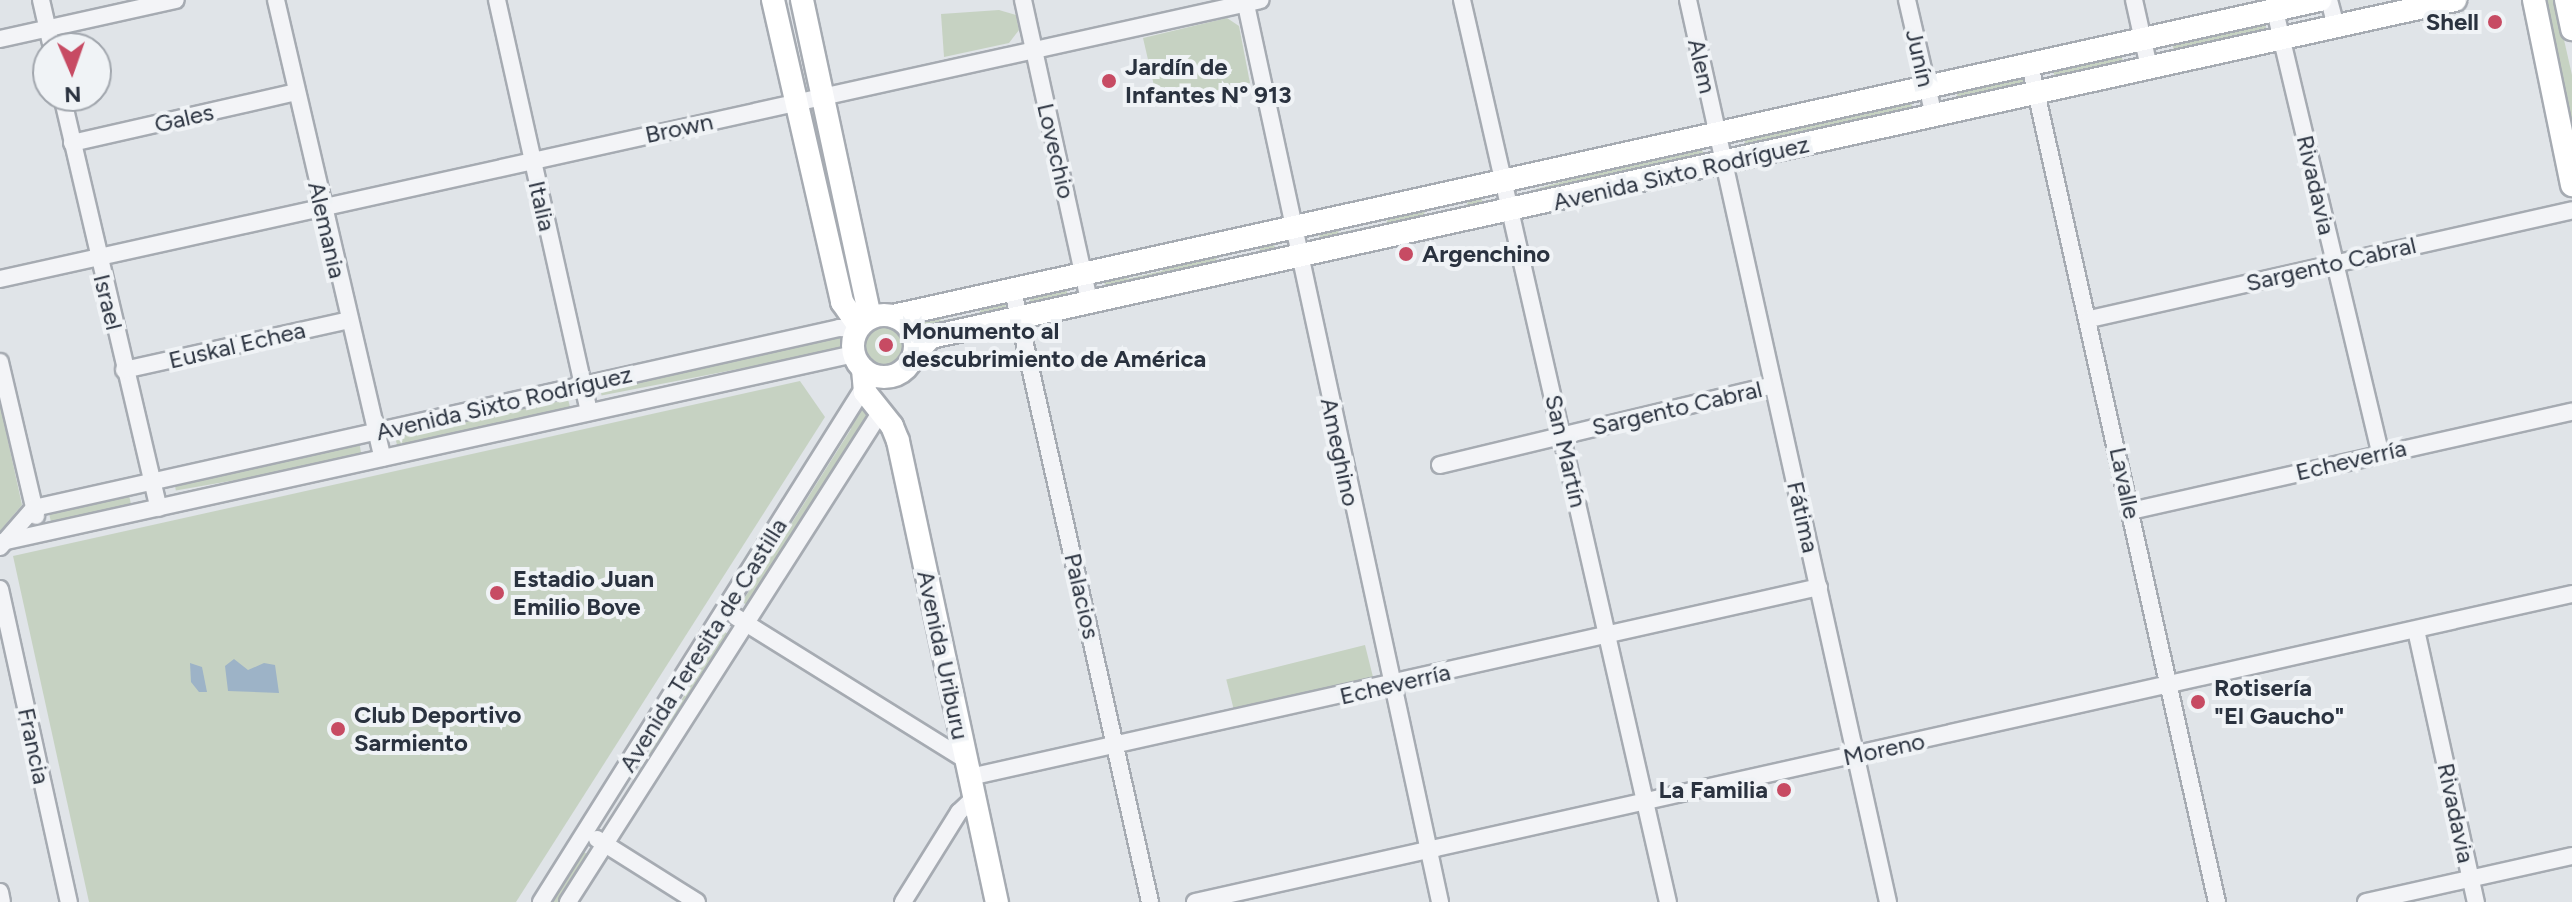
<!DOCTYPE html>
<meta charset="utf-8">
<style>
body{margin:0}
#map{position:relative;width:2572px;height:902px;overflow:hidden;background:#e0e4e8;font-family:Figtree,sans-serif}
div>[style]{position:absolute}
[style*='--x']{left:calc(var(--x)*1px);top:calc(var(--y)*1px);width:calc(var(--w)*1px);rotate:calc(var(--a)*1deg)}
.green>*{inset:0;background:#c6d2c2;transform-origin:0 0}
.round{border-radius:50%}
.water>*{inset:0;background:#9db3c7}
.roads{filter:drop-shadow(2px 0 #a6abb2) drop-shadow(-2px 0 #a6abb2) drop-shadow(0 2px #a6abb2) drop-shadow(0 -2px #a6abb2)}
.minor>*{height:16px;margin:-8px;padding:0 8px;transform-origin:8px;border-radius:8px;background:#f3f4f7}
.major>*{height:22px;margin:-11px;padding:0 11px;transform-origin:11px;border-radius:11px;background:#fff}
.major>.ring{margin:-11px;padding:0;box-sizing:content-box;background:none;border:22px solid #fff;border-radius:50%}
.dots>*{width:22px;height:22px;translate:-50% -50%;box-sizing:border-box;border:4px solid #f0f3f6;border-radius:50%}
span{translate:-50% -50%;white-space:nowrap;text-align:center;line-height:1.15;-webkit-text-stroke:8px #f0f3f6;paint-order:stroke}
.poi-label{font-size:24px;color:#2a323f;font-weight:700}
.right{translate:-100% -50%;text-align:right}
.left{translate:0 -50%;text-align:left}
.street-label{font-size:24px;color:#2a323f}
.north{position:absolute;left:32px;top:32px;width:80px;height:80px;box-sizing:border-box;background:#f0f3f6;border:2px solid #a1a6ad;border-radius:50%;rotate:178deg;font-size:22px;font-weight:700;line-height:32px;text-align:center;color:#2a323f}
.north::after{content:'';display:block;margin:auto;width:28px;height:36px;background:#c74b63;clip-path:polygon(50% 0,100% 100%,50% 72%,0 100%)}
</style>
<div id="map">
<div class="green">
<div style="clip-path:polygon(2544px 0,2555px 0,2572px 75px,2572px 123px)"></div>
<div style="clip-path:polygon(999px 10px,1016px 15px,1019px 30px,1009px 43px,944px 57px,941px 14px)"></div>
<div style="clip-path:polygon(1227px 18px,1239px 26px,1250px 83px,1158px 103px,1143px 38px)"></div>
<div style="left:2264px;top:18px;width:14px;height:95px;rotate:78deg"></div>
<div style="left:2120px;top:50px;width:16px;height:70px;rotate:75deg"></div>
<div style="left:2024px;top:72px;width:15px;height:70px;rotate:79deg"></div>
<div style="left:1910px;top:97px;width:14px;height:171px;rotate:78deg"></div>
<div style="clip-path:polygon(820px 115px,826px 142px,814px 135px,825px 185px,838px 196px,861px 298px,847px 300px,843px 280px,855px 289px,845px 240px,832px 232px,806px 117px)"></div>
<div style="left:1700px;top:142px;width:15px;height:174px;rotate:74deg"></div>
<div style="clip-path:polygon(1480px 191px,1484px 208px,1463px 212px,1468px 202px,1426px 211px,1416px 223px,1321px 244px,1318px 227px,1343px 222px,1338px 233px,1386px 223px,1393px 211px)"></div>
<div style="clip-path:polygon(1273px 237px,1276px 254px,1255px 259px,1261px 247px,1218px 257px,1208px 269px,1106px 291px,1103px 275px,1133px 268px,1127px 279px,1162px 271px,1171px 260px)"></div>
<div style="left:1065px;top:283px;width:17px;height:38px;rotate:77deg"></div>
<div style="clip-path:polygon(1004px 297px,1007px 313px,919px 333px,911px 322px,946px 310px,940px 321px,979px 313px,988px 300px)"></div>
<div class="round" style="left:859px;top:323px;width:48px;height:48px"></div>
<div style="left:839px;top:333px;width:16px;height:245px;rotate:79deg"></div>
<div style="clip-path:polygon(800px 381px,825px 417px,516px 902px,89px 902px,13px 556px)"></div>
<div style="left:567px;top:395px;width:16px;height:177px;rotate:76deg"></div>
<div style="clip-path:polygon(864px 400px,873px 415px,856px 433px,747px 605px,742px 602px,851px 429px,851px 417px)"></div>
<div style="clip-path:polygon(0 404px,22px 505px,0 531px)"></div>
<div style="left:359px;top:441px;width:17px;height:189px;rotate:80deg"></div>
<div style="left:128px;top:491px;width:17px;height:82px;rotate:77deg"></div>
<div style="left:723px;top:631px;width:6px;height:226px;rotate:31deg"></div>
<div style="left:1365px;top:645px;width:34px;height:143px;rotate:76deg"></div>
<div style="left:582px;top:851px;width:6px;height:60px;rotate:31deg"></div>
</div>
<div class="water">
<div style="clip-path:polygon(234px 659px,248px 670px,264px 663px,275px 665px,279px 693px,228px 691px,225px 666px)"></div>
<div style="clip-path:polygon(190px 663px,202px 667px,207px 692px,199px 692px,191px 682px)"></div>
</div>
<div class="roads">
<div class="minor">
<div style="--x:41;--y:0;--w:49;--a:77.1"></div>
<div style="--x:276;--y:0;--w:470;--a:76.9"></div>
<div style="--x:497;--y:0;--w:422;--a:77.4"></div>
<div style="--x:1023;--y:0;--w:308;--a:77.6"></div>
<div style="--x:1245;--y:0;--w:923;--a:77.8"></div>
<div style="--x:1462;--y:0;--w:925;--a:77.14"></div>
<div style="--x:1688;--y:0;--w:924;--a:77.5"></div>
<div style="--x:1907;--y:0;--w:119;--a:76.9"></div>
<div style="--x:2134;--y:0;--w:69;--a:77.4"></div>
<div style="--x:2329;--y:0;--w:27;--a:75"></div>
<div style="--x:2275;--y:11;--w:454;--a:76.6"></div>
<div style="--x:0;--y:39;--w:180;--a:-12.5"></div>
<div style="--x:2030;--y:65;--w:858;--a:77.41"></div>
<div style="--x:62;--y:96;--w:423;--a:76.8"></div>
<div style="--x:72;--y:143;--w:230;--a:-12.8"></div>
<div style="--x:0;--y:279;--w:1291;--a:-12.48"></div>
<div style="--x:1013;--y:291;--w:626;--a:77.36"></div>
<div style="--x:2090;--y:319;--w:494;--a:-12.7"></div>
<div style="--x:0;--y:362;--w:158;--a:76.8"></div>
<div style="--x:124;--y:370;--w:230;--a:-12.5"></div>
<div style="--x:1440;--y:465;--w:342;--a:-13.5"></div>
<div style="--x:2131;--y:511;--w:452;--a:-12.7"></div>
<div style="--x:2;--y:542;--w:872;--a:-12.44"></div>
<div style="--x:0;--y:547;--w:52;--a:-48.9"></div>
<div style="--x:34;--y:508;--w:825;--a:-12.6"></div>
<div style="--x:839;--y:328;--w:18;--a:3"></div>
<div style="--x:0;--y:589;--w:321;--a:77.6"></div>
<div style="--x:736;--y:617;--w:271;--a:31.9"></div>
<div style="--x:2416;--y:630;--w:279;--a:77.6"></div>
<div style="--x:970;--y:777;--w:870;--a:-12.61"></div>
<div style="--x:597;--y:839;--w:118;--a:32.2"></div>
<div style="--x:0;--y:892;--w:10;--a:79"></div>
<div style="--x:541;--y:902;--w:608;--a:-57.9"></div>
<div style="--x:568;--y:902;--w:580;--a:-57.46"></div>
<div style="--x:903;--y:902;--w:106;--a:-58.1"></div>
<div style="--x:959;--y:812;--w:21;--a:-43"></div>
<div style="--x:1195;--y:902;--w:1411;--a:-12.61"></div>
<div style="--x:2366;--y:902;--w:211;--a:-12.6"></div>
</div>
<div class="major">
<div style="--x:773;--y:0;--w:310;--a:77.1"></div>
<div style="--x:842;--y:302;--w:29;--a:55"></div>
<div style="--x:802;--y:0;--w:325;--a:77.9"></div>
<div style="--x:2534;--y:0;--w:189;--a:78.4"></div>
<div style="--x:2566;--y:0;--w:30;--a:78"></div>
<div class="ring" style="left:853px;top:315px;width:40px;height:40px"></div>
<div style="--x:893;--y:316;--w:1462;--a:-12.49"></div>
<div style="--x:914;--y:355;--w:25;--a:-47"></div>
<div style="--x:931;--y:337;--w:1561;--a:-12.47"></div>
<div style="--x:863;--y:369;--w:23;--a:85"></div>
<div style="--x:865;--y:392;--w:43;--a:51.5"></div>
<div style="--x:892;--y:426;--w:16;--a:68"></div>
<div style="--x:898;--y:441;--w:472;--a:77.9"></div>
</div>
</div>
<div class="dots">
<div style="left:2495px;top:22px;background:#c74b63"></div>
<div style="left:1109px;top:81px;background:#c74b63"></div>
<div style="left:1406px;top:254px;background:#c74b63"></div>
<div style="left:886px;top:345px;background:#c74b63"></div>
<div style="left:497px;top:593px;background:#c74b63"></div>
<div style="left:2198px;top:702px;background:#c74b63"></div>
<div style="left:338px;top:729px;background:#c74b63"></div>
<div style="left:1784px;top:790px;background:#c74b63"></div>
</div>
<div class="poi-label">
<span class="right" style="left:2479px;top:22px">Shell</span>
<span class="left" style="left:1125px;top:81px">Jardín de<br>Infantes N° 913</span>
<span class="left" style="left:1422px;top:254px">Argenchino</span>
<span class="left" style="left:902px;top:345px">Monumento al<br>descubrimiento de América</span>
<span class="left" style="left:513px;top:593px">Estadio Juan<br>Emilio Bove</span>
<span class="left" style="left:2214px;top:702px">Rotisería<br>"El Gaucho"</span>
<span class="left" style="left:354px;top:729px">Club Deportivo<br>Sarmiento</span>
<span class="right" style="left:1768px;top:790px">La Familia</span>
</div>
<div class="street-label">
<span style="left:1920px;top:58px;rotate:77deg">Junín</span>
<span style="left:1702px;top:66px;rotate:77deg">Alem</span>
<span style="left:184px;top:118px;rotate:-13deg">Gales</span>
<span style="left:679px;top:128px;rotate:-12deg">Brown</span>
<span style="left:1056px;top:151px;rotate:77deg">Lovechio</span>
<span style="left:1681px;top:173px;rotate:-13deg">Avenida Sixto Rodríguez</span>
<span style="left:2316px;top:185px;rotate:77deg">Rivadavia</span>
<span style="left:542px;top:206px;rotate:77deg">Italia</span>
<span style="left:327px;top:230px;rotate:77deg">Alemania</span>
<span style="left:2331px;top:264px;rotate:-13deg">Sargento Cabral</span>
<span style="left:108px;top:302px;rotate:76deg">Israel</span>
<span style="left:237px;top:345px;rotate:-13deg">Euskal Echea</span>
<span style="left:504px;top:403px;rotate:-13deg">Avenida Sixto Rodríguez</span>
<span style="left:1677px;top:408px;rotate:-13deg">Sargento Cabral</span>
<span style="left:1566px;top:451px;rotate:77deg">San Martín</span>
<span style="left:1340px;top:452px;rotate:78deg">Ameghino</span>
<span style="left:2351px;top:460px;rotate:-13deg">Echeverría</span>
<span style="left:2125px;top:483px;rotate:78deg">Lavalle</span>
<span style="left:1803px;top:517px;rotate:77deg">Fátima</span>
<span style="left:1082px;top:596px;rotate:77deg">Palacios</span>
<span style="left:703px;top:645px;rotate:-58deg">Avenida Teresita de Castilla</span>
<span style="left:943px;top:655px;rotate:78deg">Avenida Uriburu</span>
<span style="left:1395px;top:684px;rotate:-13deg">Echeverría</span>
<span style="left:34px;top:746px;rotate:78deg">Francia</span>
<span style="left:1884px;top:749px;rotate:-12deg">Moreno</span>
<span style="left:2456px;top:813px;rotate:78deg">Rivadavia</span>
</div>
<div class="north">N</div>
</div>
